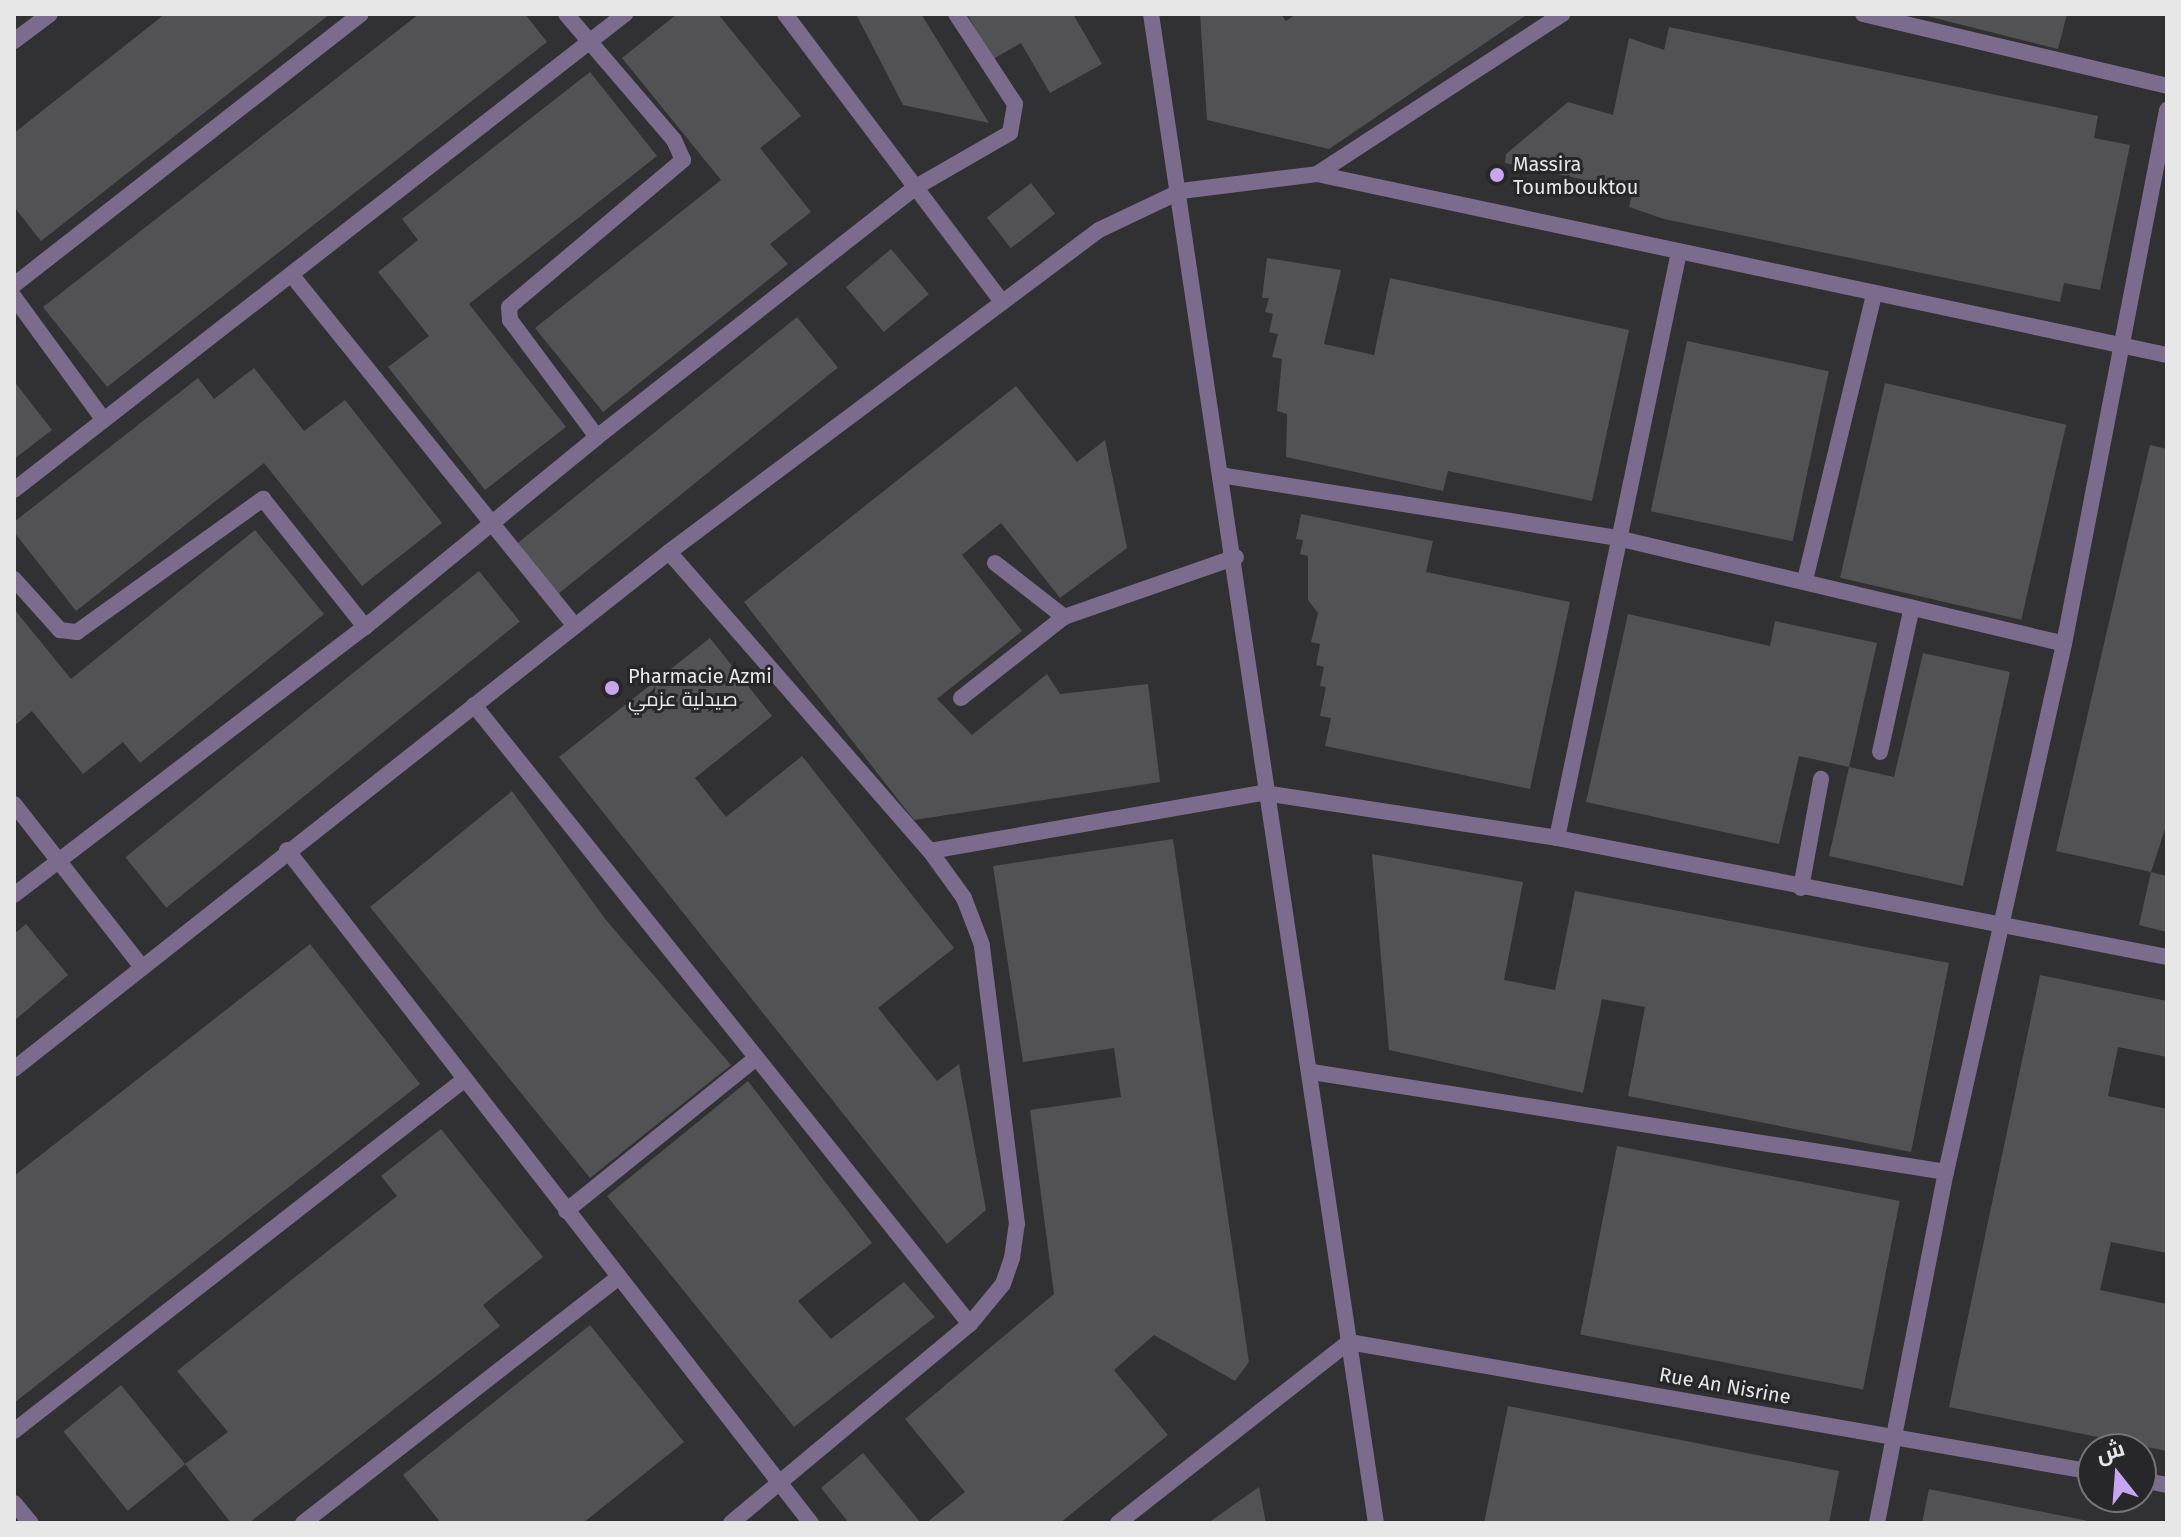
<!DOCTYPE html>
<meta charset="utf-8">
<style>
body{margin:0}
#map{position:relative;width:2181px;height:1537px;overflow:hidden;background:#313032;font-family:"Fira Sans",Cairo,sans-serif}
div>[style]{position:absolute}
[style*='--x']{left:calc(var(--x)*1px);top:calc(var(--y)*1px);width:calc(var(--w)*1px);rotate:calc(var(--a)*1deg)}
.building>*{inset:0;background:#525154;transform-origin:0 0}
.street>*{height:16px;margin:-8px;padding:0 8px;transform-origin:8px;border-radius:8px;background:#7b6c8e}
.dots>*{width:22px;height:22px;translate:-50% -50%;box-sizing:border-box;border:4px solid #272628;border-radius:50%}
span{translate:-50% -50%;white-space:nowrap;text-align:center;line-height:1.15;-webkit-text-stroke:6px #272628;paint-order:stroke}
.poi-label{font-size:20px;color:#e8e7e8}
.left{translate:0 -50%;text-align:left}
.street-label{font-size:20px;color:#e8e7e8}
.frame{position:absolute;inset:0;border:16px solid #e8e7e8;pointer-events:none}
.north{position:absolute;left:2077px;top:1433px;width:80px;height:80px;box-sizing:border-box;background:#272628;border:2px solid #747375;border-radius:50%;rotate:343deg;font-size:22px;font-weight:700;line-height:32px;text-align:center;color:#e8e7e8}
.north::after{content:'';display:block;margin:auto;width:28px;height:36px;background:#c7a6ef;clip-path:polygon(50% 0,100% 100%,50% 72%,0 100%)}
</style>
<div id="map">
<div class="building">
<div style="clip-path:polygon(165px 14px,330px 14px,41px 241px,14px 207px,14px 133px)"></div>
<div style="clip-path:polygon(419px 14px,525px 14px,547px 42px,107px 387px,43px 307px)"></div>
<div style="clip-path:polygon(677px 14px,718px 14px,801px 116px,760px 148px,811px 212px,770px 244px,788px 264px,603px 412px,535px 328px,721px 180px,622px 58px)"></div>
<div style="clip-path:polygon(856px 14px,921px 14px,989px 123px,903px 105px)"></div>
<div style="clip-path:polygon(967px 14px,1073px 14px,1102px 64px,1050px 93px,1021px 43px,993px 59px)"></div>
<div style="clip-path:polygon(1200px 14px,1281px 14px,1286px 21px,1296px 14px,1528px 14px,1329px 149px,1207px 120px)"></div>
<div style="clip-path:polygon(1919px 14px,2067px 14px,2058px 49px)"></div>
<div style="clip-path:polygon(1669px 27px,2098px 116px,2094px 138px,2130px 145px,2100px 290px,2064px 283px,2060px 302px,1664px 219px,1629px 207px,1633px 190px,1505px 163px,1506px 154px,1568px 102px,1613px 115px,1629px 38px,1664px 50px)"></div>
<div style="clip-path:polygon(590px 72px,657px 156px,469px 304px,566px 427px,485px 490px,388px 367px,429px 336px,378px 272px,418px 240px,402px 219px)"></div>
<div style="left:1031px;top:183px;width:39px;height:56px;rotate:52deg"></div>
<div style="left:891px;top:249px;width:59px;height:59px;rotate:50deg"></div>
<div style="clip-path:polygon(1267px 258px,1341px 270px,1324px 344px,1374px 355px,1390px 278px,1629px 330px,1592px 501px,1448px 471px,1443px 491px,1286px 457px,1287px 414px,1277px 411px,1282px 359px,1272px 357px,1278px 334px,1269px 332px,1273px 314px,1265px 312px,1269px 298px,1262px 298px)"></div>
<div style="left:797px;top:317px;width:65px;height:362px;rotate:51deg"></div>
<div style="left:1687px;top:341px;width:145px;height:174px;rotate:12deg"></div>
<div style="clip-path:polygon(254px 368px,304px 431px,345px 400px,442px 523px,362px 586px,264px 463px,76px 611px,14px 532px,14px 522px,198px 378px,214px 399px)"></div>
<div style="clip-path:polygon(14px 381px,52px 430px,14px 459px)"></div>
<div style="left:1885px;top:383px;width:186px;height:200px;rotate:13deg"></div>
<div style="clip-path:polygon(1016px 386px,1077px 462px,1105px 440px,1127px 548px,1060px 598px,1001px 523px,962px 555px,1022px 631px,937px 699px,972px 735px,1047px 674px,1060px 694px,1148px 684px,1160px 782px,914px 820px,744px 602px)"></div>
<div style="clip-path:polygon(2150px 445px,2167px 449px,2167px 823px,2151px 872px,2056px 851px)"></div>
<div style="clip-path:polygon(1301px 514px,1433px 541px,1426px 572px,1570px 602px,1530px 789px,1325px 746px,1331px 718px,1320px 716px,1326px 687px,1320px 686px,1324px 667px,1316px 665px,1320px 644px,1311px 642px,1318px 613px,1308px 600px,1308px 556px,1300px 554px,1303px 540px,1296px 539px)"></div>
<div style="clip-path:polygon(255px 530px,324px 614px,140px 763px,123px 742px,83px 774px,32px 711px,14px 726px,14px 609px,71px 679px)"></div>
<div style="left:479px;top:571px;width:65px;height:455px;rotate:51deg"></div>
<div style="clip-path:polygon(1628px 614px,1770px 646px,1775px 621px,1877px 643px,1849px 767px,1799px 756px,1779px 844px,1586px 802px)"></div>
<div style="clip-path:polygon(710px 638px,772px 716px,695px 778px,726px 817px,802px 756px,954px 948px,878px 1008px,937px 1081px,959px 1064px,986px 1210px,947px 1244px,559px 757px)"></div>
<div style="clip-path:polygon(1923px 653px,2010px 672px,1963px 886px,1829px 856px,1849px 767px,1894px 777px)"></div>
<div style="clip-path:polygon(512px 791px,606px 920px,731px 1065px,590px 1178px,370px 907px)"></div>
<div style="clip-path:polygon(1173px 839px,1249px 1362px,1235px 1381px,1154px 1335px,1114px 1370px,1168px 1435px,1060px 1523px,926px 1523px,965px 1492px,905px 1419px,1054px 1294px,1030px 1110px,1121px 1097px,1114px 1048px,1023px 1062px,993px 866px)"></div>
<div style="clip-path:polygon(1372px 854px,1523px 882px,1504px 980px,1555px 990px,1575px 891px,1949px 963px,1911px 1152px,1628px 1096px,1645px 1007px,1602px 999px,1583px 1093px,1389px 1050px)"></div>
<div style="clip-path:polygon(2151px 872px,2167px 876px,2167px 932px,2139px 925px)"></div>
<div style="clip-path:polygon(26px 924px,68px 975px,14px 1021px,14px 934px)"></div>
<div style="clip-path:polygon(310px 944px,420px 1084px,14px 1403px,14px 1176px)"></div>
<div style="clip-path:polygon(2040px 975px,2167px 1001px,2167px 1057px,2118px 1047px,2108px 1096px,2167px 1109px,2167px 1253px,2111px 1242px,2100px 1290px,2167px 1304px,2167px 1451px,1949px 1407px)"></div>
<div style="clip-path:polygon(748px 1081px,872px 1243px,798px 1301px,831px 1339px,904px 1282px,935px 1317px,794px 1427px,607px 1196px)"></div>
<div style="clip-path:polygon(441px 1129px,543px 1257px,483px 1305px,500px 1326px,249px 1523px,231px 1523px,185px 1464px,228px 1432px,177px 1371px,397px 1196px,381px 1176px)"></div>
<div style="left:1617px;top:1146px;width:288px;height:192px;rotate:11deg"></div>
<div style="clip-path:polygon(590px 1325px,684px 1442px,583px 1523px,441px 1523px,403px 1475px)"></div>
<div style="left:121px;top:1385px;width:102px;height:74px;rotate:51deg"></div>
<div style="clip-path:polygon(1508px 1406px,1839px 1471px,1829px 1523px,1484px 1523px)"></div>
<div style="clip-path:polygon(863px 1453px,921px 1523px,849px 1523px,821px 1488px)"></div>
<div style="clip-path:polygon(1259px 1487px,1266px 1523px,1208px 1523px)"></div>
<div style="clip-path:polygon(1929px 1489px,2093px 1522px,2093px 1523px,1922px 1523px)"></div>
</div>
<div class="street">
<div style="--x:785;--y:14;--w:361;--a:53"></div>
<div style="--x:1151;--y:14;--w:1526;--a:81.52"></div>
<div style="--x:1863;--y:14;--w:312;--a:13.3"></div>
<div style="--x:14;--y:41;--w:45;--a:-36.9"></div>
<div style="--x:1317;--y:174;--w:293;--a:-33.1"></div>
<div style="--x:294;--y:278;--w:446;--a:51.1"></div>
<div style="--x:14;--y:285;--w:440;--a:-38"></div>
<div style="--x:14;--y:297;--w:151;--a:53.9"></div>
<div style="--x:597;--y:437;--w:405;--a:-38.1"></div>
<div style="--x:916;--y:187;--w:108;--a:-29.9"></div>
<div style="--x:1010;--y:133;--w:29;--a:-80"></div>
<div style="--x:1015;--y:104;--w:108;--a:-123.2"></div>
<div style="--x:1220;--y:475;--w:402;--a:9"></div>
<div style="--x:1617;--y:538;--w:459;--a:13.3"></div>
<div style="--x:14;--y:490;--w:775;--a:-37.92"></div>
<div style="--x:669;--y:552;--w:397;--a:48.9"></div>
<div style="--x:930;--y:851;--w:339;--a:-9.9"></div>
<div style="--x:1264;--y:793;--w:296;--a:8.7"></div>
<div style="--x:1557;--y:838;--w:621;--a:11.04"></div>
<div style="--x:995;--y:563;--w:88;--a:38"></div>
<div style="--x:1064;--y:617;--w:182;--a:-19.2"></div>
<div style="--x:14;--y:579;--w:69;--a:48"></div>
<div style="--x:60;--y:630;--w:17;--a:7"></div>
<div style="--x:77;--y:632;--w:229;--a:-35.6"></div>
<div style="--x:263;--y:499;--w:164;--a:51.4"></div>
<div style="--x:1805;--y:580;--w:290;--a:-76.4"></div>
<div style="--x:961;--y:698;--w:131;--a:-38.2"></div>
<div style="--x:474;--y:705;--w:793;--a:51.3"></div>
<div style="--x:1880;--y:752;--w:148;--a:-77.6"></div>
<div style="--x:14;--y:804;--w:207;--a:51.9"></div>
<div style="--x:1557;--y:838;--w:599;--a:-78.24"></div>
<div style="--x:287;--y:850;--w:853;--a:52.1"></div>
<div style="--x:1801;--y:888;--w:111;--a:-79.6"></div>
<div style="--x:14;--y:895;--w:442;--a:-37.4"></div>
<div style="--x:365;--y:627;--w:300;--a:-39.3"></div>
<div style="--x:597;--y:437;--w:146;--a:-126.6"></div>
<div style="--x:510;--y:320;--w:13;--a:-94"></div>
<div style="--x:509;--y:307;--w:228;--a:-40.2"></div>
<div style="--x:683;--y:160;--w:22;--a:-114"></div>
<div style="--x:674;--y:140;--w:166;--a:-130.6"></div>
<div style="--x:14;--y:1069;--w:834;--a:-38.28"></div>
<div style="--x:669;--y:552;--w:537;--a:-36.83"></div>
<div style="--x:1099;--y:230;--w:91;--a:-25.4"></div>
<div style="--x:1181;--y:191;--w:137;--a:-7.1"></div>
<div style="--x:1317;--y:174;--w:869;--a:12.02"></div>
<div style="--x:1312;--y:1072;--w:642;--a:8.96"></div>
<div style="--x:566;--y:1211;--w:244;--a:-38.8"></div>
<div style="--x:14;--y:1431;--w:572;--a:-37.97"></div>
<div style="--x:2141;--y:1480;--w:26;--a:11"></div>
<div style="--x:14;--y:1503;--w:26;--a:50"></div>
<div style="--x:303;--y:1523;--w:399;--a:-37.9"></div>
<div style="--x:731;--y:1523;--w:311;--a:-39.8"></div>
<div style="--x:970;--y:1324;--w:52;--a:-50.5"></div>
<div style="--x:1003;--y:1284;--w:28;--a:-71"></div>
<div style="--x:1012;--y:1258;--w:34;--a:-82"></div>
<div style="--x:1017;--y:1224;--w:281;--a:-97.2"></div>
<div style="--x:982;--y:945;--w:50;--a:-111"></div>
<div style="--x:964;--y:898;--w:58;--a:-125.9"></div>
<div style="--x:1118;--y:1523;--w:293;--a:-38.1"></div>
<div style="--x:1349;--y:1342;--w:755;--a:9.91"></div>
<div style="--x:1877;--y:1523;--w:358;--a:-78.9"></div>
<div style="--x:1946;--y:1172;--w:541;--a:-77.4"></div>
<div style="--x:2064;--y:644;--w:544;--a:-79.08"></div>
</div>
<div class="dots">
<div style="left:1497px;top:175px;background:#c7a6ef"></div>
<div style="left:612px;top:688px;background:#c7a6ef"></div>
</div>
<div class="poi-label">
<span class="left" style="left:1513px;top:176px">Massira<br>Toumbouktou</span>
<span class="left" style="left:628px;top:688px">Pharmacie Azmi<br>صيدلية عزمي</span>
</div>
<div class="street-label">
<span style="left:1725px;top:1386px;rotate:10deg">Rue An Nisrine</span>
</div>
<div class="frame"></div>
<div class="north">ش</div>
</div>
